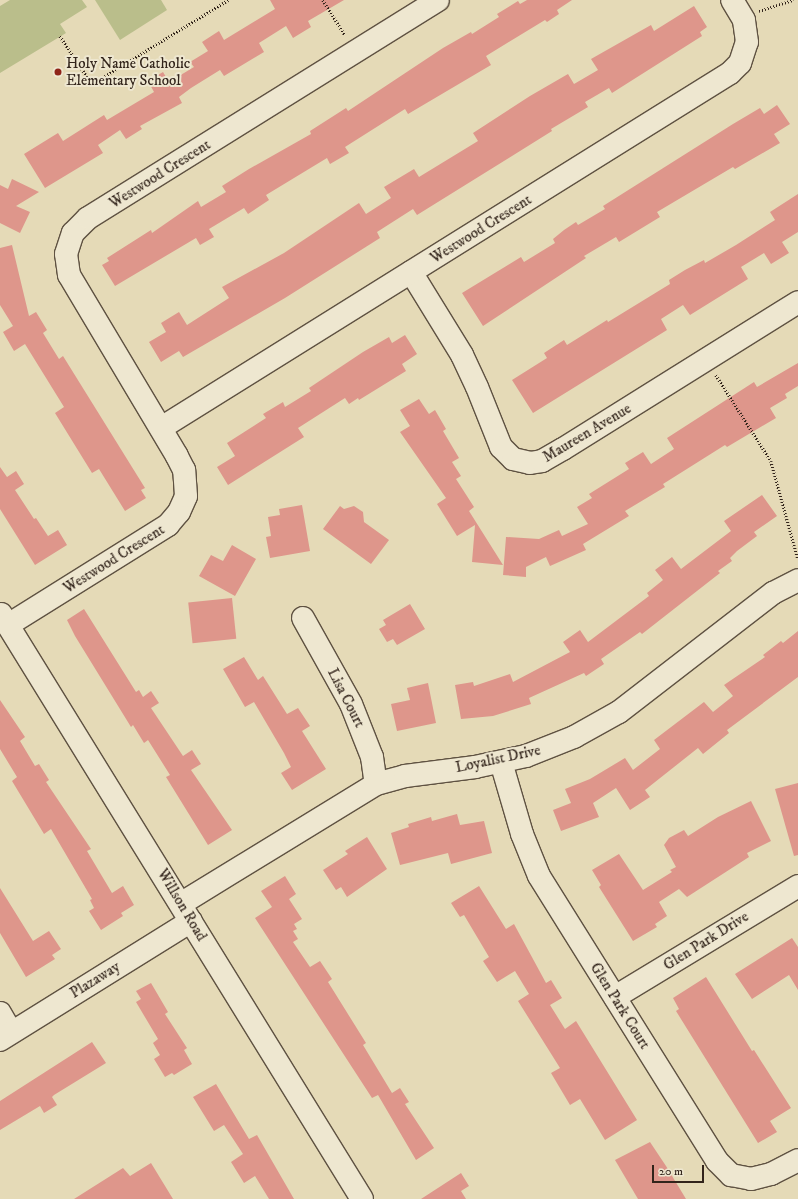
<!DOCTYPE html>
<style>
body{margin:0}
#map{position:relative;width:798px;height:1199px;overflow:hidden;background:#e5dab7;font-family:"IM FELL DW Pica",serif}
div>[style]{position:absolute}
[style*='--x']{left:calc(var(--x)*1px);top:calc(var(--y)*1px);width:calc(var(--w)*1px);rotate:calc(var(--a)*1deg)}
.green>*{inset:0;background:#babe8b}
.building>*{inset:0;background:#de968b;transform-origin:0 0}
.path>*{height:2.5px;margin-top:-1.25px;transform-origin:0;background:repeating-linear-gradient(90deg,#32241b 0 1px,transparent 0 3px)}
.roads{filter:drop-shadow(1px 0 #5f5242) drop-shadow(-1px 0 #5f5242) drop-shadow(0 1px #5f5242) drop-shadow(0 -1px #5f5242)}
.minor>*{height:22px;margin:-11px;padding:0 11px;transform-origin:11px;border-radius:11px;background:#eee7d0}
.dots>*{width:11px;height:11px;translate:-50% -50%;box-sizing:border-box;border:2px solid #eee7d0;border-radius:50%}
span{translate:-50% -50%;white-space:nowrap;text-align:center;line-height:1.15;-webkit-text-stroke:4px #eee7d0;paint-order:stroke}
.poi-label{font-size:15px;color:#32241b}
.left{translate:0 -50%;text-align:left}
.street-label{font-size:15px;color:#32241b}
.scale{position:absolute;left:652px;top:1165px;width:52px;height:18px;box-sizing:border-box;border:2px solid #32241b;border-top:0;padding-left:5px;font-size:12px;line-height:14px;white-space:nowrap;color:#32241b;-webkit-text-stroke:3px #eee7d0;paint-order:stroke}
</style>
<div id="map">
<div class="green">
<div style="clip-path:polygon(10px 0,82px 0,87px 7px,60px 24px,66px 33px,0 73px,0 6px)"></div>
<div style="clip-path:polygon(95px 0,161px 0,167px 10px,120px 40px)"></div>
</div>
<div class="building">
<div style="clip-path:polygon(270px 0,344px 0,308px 21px,311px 27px,293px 38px,286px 26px,259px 43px,264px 52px,224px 76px,220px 70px,191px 88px,179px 97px,182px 103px,140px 126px,142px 129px,126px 139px,120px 130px,98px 145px,103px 153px,45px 188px,24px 154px,58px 133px,63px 141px,104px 115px,107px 120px,154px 92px,148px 81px,163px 72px,169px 82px,194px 67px,190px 62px,208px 51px,202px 42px,219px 31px,224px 40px,275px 9px)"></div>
<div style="clip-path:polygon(527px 0,572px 0,557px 10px,559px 14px,547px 22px,545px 20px,486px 56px,491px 65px,408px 114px,405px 109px,345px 147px,349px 153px,330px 164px,327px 158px,266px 195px,269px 200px,248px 214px,244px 208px,209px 229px,214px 237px,200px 245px,196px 238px,115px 286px,102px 265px,109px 261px,107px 258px,151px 230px,152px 233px,198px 201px,201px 207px,226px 192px,222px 186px,249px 169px,311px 134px,310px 131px,346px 108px,348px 111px,443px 48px,471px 32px,472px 34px,499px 17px,497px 14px,518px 1px,520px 4px)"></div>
<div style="clip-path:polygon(694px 6px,707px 27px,700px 32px,702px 36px,612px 93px,609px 88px,585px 102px,588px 107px,551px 129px,552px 131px,417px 215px,413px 209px,377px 232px,380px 238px,285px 298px,183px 357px,179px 351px,161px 362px,149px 342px,166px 332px,161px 323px,179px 312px,187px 325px,229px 298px,222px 287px,284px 253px,359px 203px,366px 214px,391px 198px,384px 187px,414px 169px,419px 177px,478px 141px,473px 133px,530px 96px,568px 74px,574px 84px,598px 70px,591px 59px,651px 25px,654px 31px)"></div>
<div style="clip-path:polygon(777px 105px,790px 124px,774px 134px,780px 143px,735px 169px,733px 167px,657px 212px,660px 217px,619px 242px,616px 237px,584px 256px,586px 258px,483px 326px,462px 293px,521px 257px,524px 262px,555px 243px,553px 239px,564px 230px,576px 222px,578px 225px,605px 209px,603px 206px,733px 124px,760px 108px,764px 114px)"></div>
<div style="clip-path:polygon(12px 179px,39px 192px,16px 206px,30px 212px,20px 233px,0 223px,0 185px,8px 189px)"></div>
<div style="clip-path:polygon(798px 194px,798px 232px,782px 242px,789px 253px,771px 264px,764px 253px,741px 267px,748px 279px,690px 315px,683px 305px,661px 319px,667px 330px,533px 413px,512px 380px,547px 358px,544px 353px,564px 340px,567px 345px,607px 320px,608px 322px,670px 284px,669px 280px,685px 270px,704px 260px,705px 263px,736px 245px,775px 220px,770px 212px)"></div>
<div style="clip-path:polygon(12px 245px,29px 316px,36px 312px,47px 330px,43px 333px,59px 359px,63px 356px,145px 488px,141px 490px,146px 498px,125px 511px,99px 469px,92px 473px,55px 413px,64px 407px,25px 344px,14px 351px,3px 332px,13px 326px,0 305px,0 248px)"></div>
<div style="clip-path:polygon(405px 335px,417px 354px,402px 364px,406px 371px,359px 400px,358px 398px,349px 404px,345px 398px,298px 428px,304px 437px,228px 485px,217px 467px,235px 456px,227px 443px,266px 418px,263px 414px,283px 402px,285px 407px,311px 391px,309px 388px,363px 352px,389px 337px,392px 343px)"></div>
<div style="clip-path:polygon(798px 363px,798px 386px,785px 394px,787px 398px,770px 408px,776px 418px,727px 447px,725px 445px,663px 484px,665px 487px,625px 511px,629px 516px,583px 544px,586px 550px,550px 566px,546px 557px,526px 567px,526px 577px,503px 575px,506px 537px,539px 539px,559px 530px,562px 536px,588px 524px,577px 507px,592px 498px,589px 494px,629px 469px,625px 463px,643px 452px,651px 464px,674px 449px,667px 438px,754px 382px,757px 387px)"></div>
<div style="clip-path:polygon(419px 399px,429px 414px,435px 410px,446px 429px,443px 431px,459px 458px,452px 462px,461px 476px,456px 479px,474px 507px,469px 511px,503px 565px,472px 562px,475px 525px,457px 536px,437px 504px,446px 498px,400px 432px,410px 426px,400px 410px)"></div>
<div style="clip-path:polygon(0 467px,7px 477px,16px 471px,24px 484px,15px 490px,34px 519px,36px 518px,48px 536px,58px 530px,67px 545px,35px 565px,0 509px)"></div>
<div style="clip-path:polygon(762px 495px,777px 516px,754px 532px,757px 536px,737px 551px,730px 558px,732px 561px,718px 571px,720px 573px,642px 634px,640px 632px,601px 659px,604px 664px,586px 676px,584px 673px,529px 698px,531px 704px,493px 716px,461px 719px,455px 685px,473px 682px,474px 686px,510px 674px,513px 682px,570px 652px,563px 642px,580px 630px,588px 642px,649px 596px,647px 593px,663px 580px,655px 570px,672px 557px,681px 569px,731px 531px,724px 521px)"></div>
<div style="clip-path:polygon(302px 505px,310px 551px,270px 558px,266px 537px,271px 536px,268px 517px,280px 515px,279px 509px)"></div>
<div style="clip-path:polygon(340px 506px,344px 509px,354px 506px,363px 512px,364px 522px,389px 540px,371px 564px,323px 529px)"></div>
<div style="clip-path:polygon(232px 545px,256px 559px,235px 596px,199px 576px,211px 555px,223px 561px)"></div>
<div style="left:232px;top:598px;width:41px;height:44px;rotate:84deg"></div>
<div style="clip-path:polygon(410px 604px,425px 629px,397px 645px,393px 639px,387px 642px,379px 629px,386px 625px,383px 620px)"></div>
<div style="clip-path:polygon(84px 609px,136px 692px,139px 690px,143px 697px,151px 691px,159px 703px,151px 708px,183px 756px,192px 750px,201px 764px,191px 770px,232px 830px,208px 845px,166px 777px,170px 775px,148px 740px,144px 743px,133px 725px,131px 727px,75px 636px,67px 620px)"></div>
<div style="clip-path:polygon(798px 631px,798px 677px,727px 730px,729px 733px,703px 754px,698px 748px,645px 790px,650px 797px,630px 810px,616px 788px,593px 803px,599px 817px,561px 831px,553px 810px,571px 803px,565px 789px,590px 779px,625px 758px,633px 770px,660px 749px,654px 740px,704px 702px,713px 712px,733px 696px,724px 685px,765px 657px,763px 655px,781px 641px,783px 643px)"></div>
<div style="clip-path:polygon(244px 657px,258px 680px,263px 676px,287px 714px,298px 708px,310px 726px,302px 731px,326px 769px,292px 790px,281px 773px,291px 767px,284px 753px,254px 702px,245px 707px,223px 669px)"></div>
<div style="clip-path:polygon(428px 683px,436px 723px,397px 731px,391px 704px,410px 700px,407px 688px)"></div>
<div style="clip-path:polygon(0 700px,25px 737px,20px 741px,35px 766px,39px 764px,49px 780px,46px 782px,91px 849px,87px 851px,112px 893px,123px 886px,134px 905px,121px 913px,123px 916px,101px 930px,89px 911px,94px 908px,90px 900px,92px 899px,51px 829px,44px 834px,12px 781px,17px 777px,0 749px)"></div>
<div style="clip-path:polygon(798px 783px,798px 855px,794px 856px,775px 789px)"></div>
<div style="clip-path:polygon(751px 801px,771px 841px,747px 853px,749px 857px,687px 897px,679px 889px,659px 902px,667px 916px,655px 924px,657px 927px,633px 941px,599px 887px,601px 885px,592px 870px,619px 854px,643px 890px,672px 872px,670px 870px,676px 867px,664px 845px,669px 838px,684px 830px,688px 836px,718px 817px)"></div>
<div style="clip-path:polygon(457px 814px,460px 825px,484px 821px,492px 853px,451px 864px,448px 853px,400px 865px,391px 833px,409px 827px,408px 824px,431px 817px,432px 821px)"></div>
<div style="clip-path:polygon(367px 837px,387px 869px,347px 897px,341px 887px,336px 890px,323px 870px,348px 854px,345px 851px)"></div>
<div style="clip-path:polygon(285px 876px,296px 894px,289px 899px,302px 919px,294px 924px,297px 929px,293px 931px,298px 939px,293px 942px,310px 967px,320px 961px,332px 979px,328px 982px,366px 1043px,363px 1045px,392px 1093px,400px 1088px,409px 1102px,405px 1104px,434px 1148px,416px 1160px,378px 1095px,372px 1098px,255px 918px,272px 907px,261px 891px)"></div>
<div style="clip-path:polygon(479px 886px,506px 929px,514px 924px,546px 983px,551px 980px,562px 998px,550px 1005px,565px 1029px,576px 1021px,637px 1120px,605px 1140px,580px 1099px,570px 1105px,551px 1073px,560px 1068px,518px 1001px,529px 994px,515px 971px,497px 982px,483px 961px,489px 957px,464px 915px,460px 917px,451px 903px)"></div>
<div style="clip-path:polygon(0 888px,33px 941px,49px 931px,61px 949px,52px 955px,55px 959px,26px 977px,0 933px)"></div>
<div style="clip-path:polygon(792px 938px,798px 947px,798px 990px,789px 975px,752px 999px,735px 974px)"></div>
<div style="clip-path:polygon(706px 977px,752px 1051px,754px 1050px,791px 1108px,770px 1121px,777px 1132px,758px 1143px,676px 1011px,679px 1009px,673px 998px)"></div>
<div style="clip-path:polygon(151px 983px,168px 1012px,165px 1014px,187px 1048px,184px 1050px,192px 1064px,174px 1075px,172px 1073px,165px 1077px,154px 1059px,160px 1055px,153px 1043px,158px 1039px,136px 1002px,141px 999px,136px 991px)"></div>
<div style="clip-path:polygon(92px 1042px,106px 1063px,54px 1095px,52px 1097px,57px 1105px,44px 1113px,40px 1106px,0 1130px,0 1101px)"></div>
<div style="clip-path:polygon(216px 1084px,249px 1139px,257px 1135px,294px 1199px,269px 1199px,255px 1176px,244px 1183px,231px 1162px,243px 1154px,224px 1125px,214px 1131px,193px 1097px)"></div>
<div style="clip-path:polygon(650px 1142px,666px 1166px,686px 1199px,638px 1199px,615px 1160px)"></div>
<div style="clip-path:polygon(151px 1163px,173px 1199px,74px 1199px,123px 1168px,130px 1176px)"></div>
<div style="clip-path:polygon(461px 1173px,469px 1186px,461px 1191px,466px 1199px,421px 1199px)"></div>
</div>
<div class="path">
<div style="--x:323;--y:0;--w:41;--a:57.8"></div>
<div style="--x:759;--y:11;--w:36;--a:-18"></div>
<div style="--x:60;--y:36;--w:58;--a:56.3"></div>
<div style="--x:92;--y:84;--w:160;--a:-31.7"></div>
<div style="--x:716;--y:375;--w:102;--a:57.4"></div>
<div style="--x:771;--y:461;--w:102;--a:74.6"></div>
</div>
<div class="roads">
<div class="minor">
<div style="--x:411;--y:272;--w:97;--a:58.4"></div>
<div style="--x:462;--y:355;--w:35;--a:65"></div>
<div style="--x:477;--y:387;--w:65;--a:68.2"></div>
<div style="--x:501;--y:447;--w:17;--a:45"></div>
<div style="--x:513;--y:459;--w:17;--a:13"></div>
<div style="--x:530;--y:463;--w:12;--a:-9"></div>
<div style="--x:542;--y:461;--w:24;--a:-30"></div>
<div style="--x:563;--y:449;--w:277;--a:-32"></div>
<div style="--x:161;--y:428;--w:671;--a:-31.96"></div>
<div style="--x:730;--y:73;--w:14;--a:-45"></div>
<div style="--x:740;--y:63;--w:22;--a:-72"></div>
<div style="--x:747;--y:42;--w:22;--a:-98"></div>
<div style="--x:744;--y:20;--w:23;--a:-121"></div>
<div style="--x:1;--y:614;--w:687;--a:58.32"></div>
<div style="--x:303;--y:618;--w:98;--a:60.8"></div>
<div style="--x:351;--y:704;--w:57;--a:68.4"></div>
<div style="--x:372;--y:757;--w:27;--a:82"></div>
<div style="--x:8;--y:625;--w:189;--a:-32"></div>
<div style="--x:168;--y:525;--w:17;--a:-50"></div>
<div style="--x:179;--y:512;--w:17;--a:-66"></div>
<div style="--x:186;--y:496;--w:26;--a:-94"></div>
<div style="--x:184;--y:470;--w:16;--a:-117"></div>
<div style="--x:177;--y:456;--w:211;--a:-120.8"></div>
<div style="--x:69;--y:275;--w:21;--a:-98"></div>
<div style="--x:66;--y:254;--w:22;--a:-72"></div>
<div style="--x:73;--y:233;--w:21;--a:-45"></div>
<div style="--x:88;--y:218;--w:412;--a:-31.9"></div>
<div style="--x:501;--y:762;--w:75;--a:73.7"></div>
<div style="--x:522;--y:834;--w:45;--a:68"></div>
<div style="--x:539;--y:876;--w:336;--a:58"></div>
<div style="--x:717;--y:1161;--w:20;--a:45"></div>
<div style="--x:731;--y:1175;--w:20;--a:11"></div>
<div style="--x:751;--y:1179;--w:21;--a:-14"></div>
<div style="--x:771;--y:1174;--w:30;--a:-27"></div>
<div style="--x:182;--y:903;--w:228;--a:-31.5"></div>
<div style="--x:376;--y:784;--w:30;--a:-15"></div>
<div style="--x:405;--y:776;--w:71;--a:-7.3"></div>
<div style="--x:475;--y:767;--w:52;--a:-12.2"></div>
<div style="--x:526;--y:756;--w:52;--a:-21.6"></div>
<div style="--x:574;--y:737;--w:51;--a:-29.1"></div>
<div style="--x:619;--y:712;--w:195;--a:-37.7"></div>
<div style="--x:773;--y:593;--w:28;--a:-27"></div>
<div style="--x:615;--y:997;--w:214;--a:-31.2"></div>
<div style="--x:0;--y:1013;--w:22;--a:60"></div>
<div style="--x:0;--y:1040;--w:225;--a:-31.9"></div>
</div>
</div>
<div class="dots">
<div style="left:58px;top:72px;background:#8f2418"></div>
</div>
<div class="poi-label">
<span class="left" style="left:66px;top:72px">Holy Name Catholic<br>Elementary School</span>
</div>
<div class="street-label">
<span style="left:160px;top:174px;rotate:-32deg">Westwood Crescent</span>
<span style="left:481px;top:229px;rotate:-32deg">Westwood Crescent</span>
<span style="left:587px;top:433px;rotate:-31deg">Maureen Avenue</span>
<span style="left:114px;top:559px;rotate:-32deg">Westwood Crescent</span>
<span style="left:346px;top:698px;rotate:63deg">Lisa Court</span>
<span style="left:498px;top:759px;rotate:-12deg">Loyalist Drive</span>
<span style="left:182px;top:905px;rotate:59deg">Willson Road</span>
<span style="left:706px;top:941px;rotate:-32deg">Glen Park Drive</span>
<span style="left:95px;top:980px;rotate:-32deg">Plazaway</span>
<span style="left:620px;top:1006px;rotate:58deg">Glen Park Court</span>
</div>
<div class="scale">20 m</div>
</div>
